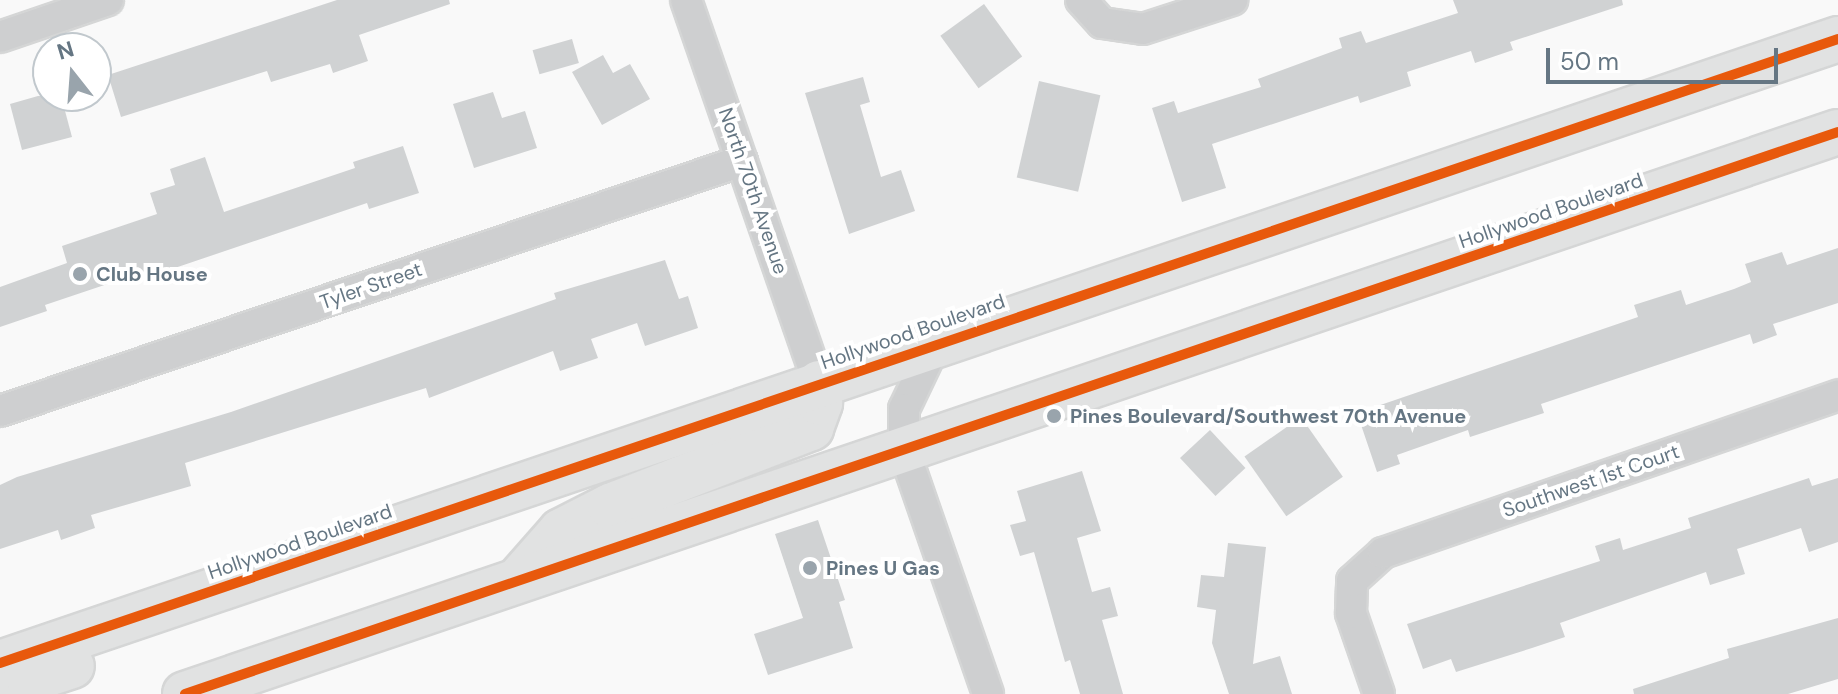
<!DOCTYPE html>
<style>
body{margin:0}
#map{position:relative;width:1838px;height:694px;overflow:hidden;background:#f9f9f9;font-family:"DM Sans",sans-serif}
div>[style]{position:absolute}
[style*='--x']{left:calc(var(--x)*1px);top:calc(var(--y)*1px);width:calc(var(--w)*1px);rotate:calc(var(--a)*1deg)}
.building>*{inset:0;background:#d0d2d3;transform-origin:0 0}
.roads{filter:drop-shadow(2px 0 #d5d6d6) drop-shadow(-2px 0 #d5d6d6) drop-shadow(0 2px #d5d6d6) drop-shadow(0 -2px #d5d6d6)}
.street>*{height:30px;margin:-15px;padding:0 15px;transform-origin:15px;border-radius:15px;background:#cecfd0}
.highway>*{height:44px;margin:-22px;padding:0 22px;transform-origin:22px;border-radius:22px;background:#e1e2e2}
.cycleway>*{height:10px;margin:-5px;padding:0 5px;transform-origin:5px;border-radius:5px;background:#e8590c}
.dots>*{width:22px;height:22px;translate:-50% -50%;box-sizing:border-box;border:4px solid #fff;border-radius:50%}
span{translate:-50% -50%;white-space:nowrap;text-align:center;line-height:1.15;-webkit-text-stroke:8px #fff;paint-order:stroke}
.street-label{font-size:20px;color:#657683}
.poi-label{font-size:20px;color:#657683;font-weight:700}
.left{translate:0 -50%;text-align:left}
.north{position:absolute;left:32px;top:32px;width:80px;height:80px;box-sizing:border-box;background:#fff;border:2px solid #c1c8cd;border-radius:50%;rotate:343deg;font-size:22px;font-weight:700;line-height:32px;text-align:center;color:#657683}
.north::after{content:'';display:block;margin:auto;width:28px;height:36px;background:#99a4ac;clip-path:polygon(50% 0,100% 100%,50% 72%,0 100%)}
.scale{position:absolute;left:1546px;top:48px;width:232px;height:36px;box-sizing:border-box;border:4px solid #657683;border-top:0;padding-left:10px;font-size:24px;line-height:28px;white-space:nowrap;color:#657683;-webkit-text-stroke:6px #fff;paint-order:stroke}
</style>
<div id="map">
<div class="building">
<div style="clip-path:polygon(337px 0,449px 0,450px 4px,359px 35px,368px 61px,333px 73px,330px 64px,271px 82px,267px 71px,121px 117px,108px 75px)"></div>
<div style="clip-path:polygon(1453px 0,1622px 0,1623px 5px,1510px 42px,1513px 50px,1475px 63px,1471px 51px,1407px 72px,1411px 86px,1360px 103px,1358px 96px,1212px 144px,1226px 188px,1182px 202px,1152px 108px,1174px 101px,1178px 113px,1261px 87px,1258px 79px,1342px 48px,1339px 38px,1361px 31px,1366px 43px,1458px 13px)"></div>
<div style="left:984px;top:4px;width:65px;height:54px;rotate:54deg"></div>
<div style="left:572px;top:39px;width:25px;height:41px;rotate:74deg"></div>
<div style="clip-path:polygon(603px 55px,613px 73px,630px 64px,650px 99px,602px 125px,572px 72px)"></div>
<div style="clip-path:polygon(863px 77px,870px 102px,860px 105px,881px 177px,901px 170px,915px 211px,849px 234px,805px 93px)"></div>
<div style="left:1039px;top:81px;width:63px;height:99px;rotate:13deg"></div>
<div style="clip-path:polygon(493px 92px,502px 118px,525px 111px,537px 148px,474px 168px,453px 104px)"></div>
<div style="clip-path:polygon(38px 96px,61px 96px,72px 137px,22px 150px,10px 104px)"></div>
<div style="clip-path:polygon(403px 146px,419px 193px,369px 209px,367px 203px,157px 274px,155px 268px,45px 305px,47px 311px,0 327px,0 287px,67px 263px,62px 246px,157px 214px,150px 193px,175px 185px,170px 169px,205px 157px,224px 212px,355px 168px,353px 162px)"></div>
<div style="clip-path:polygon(1838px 248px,1838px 303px,1773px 324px,1777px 335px,1753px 344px,1750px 334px,1541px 404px,1544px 413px,1470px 437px,1468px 430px,1397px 455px,1400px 464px,1377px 472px,1357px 413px,1638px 317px,1634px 305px,1681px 290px,1686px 305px,1734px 289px,1751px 282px,1745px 264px,1782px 252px,1787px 265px)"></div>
<div style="clip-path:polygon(665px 260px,679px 299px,688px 296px,698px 328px,645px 346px,637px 323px,591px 339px,598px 358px,560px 371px,553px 351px,429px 398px,426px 388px,185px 463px,191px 486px,91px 515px,95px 528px,61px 540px,58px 530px,0 549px,0 485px,17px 477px,231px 412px,556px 299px,554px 293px)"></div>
<div style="left:1301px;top:417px;width:73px;height:69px;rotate:55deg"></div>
<div style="left:1210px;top:430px;width:52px;height:41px;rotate:47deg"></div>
<div style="clip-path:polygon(1082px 471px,1101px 531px,1077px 538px,1092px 592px,1110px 587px,1118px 616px,1102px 620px,1123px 694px,1080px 694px,1070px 660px,1065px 662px,1034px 552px,1020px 556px,1010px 525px,1026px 521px,1017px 491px)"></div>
<div style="clip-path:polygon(1809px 478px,1812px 486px,1838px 478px,1838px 542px,1809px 552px,1801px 528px,1737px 549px,1745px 574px,1710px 585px,1706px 572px,1560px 623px,1565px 637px,1532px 648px,1456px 672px,1451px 659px,1423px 669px,1407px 624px,1600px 561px,1595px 546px,1620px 538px,1623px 550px,1691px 528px,1688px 518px)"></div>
<div style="clip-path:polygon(818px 520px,845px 600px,839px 602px,853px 648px,768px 675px,754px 634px,803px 618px,775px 534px)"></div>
<div style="clip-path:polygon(1228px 543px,1266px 547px,1253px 664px,1280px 656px,1292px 694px,1229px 694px,1212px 643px,1216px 610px,1197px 607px,1201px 575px,1224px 577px)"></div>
<div style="clip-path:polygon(1838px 618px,1838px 679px,1788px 694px,1634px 694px,1633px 689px,1729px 658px,1727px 649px)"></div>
</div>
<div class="roads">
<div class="street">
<div style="--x:686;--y:0;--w:405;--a:70.9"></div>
<div style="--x:1081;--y:0;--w:31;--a:48"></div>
<div style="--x:1102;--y:23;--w:41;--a:8.3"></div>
<div style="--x:1143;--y:29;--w:94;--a:-18"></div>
<div style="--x:0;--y:37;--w:114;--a:-18.9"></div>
<div style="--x:935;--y:344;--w:72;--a:115.5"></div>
<div style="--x:904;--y:409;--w:42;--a:90"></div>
<div style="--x:904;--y:451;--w:257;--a:70.9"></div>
<div style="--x:0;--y:411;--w:783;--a:-18.62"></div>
<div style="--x:1379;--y:694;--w:86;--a:-109.1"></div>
<div style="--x:1351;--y:613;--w:32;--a:-88"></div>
<div style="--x:1352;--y:581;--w:42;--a:-42.1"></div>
<div style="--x:1383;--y:553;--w:482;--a:-19.1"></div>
</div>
<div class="highway">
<div style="--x:518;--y:580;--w:65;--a:-48.7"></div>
<div style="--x:561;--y:531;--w:55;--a:-27"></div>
<div style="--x:610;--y:506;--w:216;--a:-21.2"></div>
<div style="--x:811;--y:428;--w:27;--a:-70"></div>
<div style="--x:820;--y:403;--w:20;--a:-93"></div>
<div style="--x:0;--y:663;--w:1941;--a:-18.75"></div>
<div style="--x:13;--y:694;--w:21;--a:-41"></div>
<div style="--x:29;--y:680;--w:45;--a:-18"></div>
<div style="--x:185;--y:694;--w:1746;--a:-18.78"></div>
</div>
</div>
<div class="cycleway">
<div style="--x:0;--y:663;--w:1941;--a:-18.75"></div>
<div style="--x:185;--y:694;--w:1746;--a:-18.78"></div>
</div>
<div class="dots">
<div style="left:80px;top:274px;background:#99a4ac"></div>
<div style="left:1054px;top:416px;background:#99a4ac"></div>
<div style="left:810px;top:568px;background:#99a4ac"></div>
</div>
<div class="street-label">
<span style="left:753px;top:191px;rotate:71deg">North 70th Avenue</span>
<span style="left:1551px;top:211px;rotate:-19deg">Hollywood Boulevard</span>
<span style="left:371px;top:286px;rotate:-19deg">Tyler Street</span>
<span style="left:913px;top:332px;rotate:-19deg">Hollywood Boulevard</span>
<span style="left:1591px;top:481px;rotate:-19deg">Southwest 1st Court</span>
<span style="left:300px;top:542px;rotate:-19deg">Hollywood Boulevard</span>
</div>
<div class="poi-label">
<span class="left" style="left:96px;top:274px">Club House</span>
<span class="left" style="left:1070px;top:416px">Pines Boulevard/Southwest 70th Avenue</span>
<span class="left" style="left:826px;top:568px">Pines U Gas</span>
</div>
<div class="north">N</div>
<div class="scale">50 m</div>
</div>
